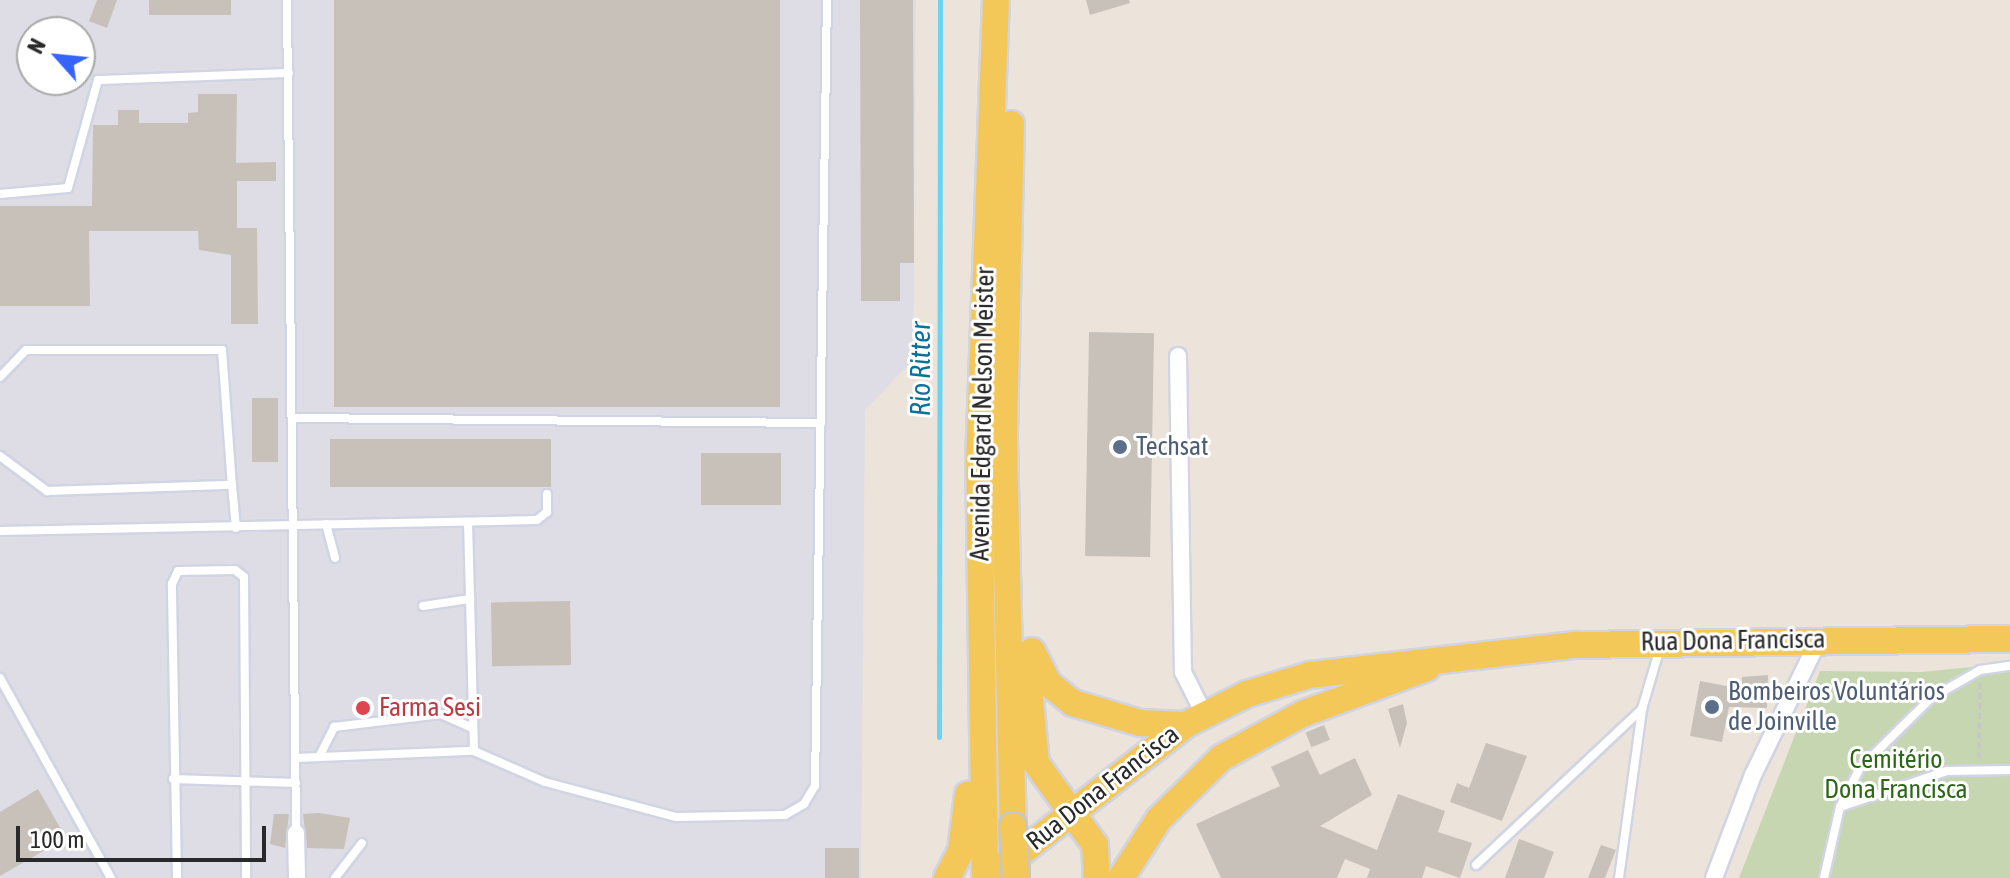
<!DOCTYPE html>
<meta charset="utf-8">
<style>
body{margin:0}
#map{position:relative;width:2010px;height:878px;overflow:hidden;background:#ece4db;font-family:"Asap Condensed",sans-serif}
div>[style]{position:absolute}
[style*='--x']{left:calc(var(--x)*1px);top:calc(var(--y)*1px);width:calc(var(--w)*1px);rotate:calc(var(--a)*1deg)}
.industrial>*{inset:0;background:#dedce4}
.cemetery>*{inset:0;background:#c5d6b1}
.stream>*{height:5px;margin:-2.5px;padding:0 2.5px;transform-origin:2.5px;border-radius:2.5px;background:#6ad4f1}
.building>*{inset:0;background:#c7c1ba;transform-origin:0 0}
.path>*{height:3px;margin-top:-1.5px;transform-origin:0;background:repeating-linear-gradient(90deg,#c7c7c7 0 6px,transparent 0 10px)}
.roads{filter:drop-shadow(2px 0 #d0d4e3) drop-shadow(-2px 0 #d0d4e3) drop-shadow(0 2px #d0d4e3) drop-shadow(0 -2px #d0d4e3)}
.lane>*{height:8px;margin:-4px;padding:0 4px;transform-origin:4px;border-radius:4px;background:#fff}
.street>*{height:16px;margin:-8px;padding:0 8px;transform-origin:8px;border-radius:8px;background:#fff}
.primary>*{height:26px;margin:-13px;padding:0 13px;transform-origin:13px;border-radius:13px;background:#f4c858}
.bridges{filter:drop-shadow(2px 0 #c7c7c7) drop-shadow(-2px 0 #c7c7c7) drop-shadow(0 2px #c7c7c7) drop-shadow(0 -2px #c7c7c7)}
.primary-bridge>*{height:26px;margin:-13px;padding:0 13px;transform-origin:13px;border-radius:13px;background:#f4c858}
.dots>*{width:22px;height:22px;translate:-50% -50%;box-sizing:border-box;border:4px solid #fff;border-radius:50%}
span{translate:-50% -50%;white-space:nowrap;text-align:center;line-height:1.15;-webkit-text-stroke:6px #fff;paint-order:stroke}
.street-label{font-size:26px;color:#292929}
.service-label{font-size:26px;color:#4e5e75}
.left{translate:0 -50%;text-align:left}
.health-label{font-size:26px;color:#be3a42}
.park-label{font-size:26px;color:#2c6818}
.water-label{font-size:28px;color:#0a719d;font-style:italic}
.north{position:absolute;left:16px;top:16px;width:80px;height:80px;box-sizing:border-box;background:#fff;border:2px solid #a9a9a9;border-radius:50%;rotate:297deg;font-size:22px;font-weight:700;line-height:32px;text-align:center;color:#292929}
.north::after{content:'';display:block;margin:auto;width:28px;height:36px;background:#3564fe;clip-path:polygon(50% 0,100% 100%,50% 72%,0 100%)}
.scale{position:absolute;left:16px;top:826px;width:250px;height:36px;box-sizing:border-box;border:4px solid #292929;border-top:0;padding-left:10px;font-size:24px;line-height:28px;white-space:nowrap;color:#292929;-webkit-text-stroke:6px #fff;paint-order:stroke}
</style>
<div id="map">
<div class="industrial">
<div style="clip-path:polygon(evenodd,0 0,916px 0,913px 360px,865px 410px,861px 878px,0 878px,0 0,32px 32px,80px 32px,80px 80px,32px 80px,32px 32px)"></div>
</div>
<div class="cemetery">
<div style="clip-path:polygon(2010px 663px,2010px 878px,1739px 878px,1820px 671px,1922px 672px)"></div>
</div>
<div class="stream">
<div style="--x:939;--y:737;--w:737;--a:-89.92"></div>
</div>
<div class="building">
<div style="clip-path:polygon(97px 0,117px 0,107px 28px,89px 21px)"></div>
<div style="left:149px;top:0;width:82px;height:15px"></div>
<div style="left:334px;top:0;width:446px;height:407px"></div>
<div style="clip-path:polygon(860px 0,913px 0,914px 263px,900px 263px,900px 301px,861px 301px)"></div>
<div style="clip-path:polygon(1086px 0,1129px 0,1130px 3px,1090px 15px)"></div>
<div style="clip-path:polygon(198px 94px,237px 94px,236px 163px,276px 162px,276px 181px,237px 181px,237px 228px,257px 228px,258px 324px,231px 324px,231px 255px,199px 250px,198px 231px,89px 231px,90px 306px,0 306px,0 206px,92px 206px,93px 125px,118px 125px,118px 110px,139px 110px,139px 123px,188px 123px,188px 113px,198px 112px)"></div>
<div style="left:1089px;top:332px;width:65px;height:224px;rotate:1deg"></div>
<div style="left:278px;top:398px;width:64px;height:26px;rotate:90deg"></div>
<div style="left:551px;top:439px;width:48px;height:221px;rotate:90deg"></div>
<div style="left:701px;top:453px;width:80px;height:52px"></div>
<div style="left:570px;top:601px;width:64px;height:79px;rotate:89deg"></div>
<div style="clip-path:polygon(1768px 675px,1767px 708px,1729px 707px,1722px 742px,1690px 736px,1700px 681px,1742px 689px,1742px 677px)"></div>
<div style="clip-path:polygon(1403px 704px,1407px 723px,1400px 748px,1388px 709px)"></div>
<div style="left:1324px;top:725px;width:16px;height:20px;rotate:68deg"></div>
<div style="clip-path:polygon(1486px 743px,1527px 756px,1502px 821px,1450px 802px,1457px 783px,1469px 788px)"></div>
<div style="clip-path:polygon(1308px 750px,1320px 775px,1355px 758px,1372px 795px,1320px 826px,1377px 850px,1398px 794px,1445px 811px,1438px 832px,1472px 843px,1460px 878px,1426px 866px,1422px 878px,1367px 878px,1370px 869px,1345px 859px,1337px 878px,1221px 878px,1196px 824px,1280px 786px,1271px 767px)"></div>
<div style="clip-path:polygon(38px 789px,66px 838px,0 876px,0 812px)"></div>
<div style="clip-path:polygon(319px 813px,350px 818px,344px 849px,307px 848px,303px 814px)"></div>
<div style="clip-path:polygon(274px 814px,289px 814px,285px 848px,270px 844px)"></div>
<div style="clip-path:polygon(1519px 839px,1554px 852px,1544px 878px,1505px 878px)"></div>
<div style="clip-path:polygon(1601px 845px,1616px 850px,1605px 878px,1588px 878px)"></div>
<div style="left:825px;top:848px;width:34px;height:30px"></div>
</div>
<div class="path">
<div style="--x:1979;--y:758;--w:76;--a:-89.2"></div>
</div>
<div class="roads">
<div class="lane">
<div style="--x:287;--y:0;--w:833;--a:89.38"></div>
<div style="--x:0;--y:194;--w:68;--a:-5"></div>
<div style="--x:68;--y:188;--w:112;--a:-74.5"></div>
<div style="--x:98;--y:80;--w:191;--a:-2.1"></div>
<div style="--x:0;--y:377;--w:37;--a:-46"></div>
<div style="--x:26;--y:350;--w:196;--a:0"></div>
<div style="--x:222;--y:350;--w:135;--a:85.8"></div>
<div style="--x:296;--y:418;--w:525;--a:0.55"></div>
<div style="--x:0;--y:456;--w:59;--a:36.7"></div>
<div style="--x:47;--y:491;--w:185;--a:-1.9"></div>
<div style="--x:232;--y:485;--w:43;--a:84.7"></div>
<div style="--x:468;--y:522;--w:229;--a:88.5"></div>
<div style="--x:326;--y:524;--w:35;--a:75"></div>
<div style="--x:0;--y:531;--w:537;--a:-1.17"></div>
<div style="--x:537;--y:520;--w:13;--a:-39"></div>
<div style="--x:547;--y:512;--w:18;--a:-90"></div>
<div style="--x:423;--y:606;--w:48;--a:-8.5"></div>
<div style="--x:0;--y:678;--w:229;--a:61"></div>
<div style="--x:319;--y:757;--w:34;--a:-63"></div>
<div style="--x:334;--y:727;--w:108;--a:-6.9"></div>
<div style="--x:441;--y:714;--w:35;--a:24"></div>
<div style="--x:296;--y:758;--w:178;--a:-2.3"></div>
<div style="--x:474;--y:751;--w:77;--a:23.6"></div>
<div style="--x:545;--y:782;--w:136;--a:15"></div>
<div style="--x:676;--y:817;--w:109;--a:-1.1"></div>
<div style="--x:785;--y:815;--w:22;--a:-30"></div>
<div style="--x:804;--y:804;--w:21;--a:-59"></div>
<div style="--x:815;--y:786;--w:786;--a:-89.13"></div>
<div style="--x:173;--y:779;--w:123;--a:1.9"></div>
<div style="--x:1840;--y:807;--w:113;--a:-18.6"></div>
<div style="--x:1947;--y:771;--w:63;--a:-0.9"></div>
<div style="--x:1476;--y:865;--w:228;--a:-43.2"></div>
<div style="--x:1642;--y:709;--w:64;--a:-73.6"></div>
<div style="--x:177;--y:878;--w:294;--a:-91"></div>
<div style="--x:172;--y:584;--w:14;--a:-65"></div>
<div style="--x:178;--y:571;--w:57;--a:-1"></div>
<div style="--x:235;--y:570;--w:11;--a:38"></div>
<div style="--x:244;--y:577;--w:301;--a:89.6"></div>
<div style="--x:335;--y:878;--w:44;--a:-52.4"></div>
<div style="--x:1619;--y:878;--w:171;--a:-82.2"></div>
<div style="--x:1824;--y:878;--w:73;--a:-77.3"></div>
<div style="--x:1840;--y:807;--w:44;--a:-62.9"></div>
<div style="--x:1860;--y:768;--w:100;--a:-44.6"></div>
<div style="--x:1931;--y:698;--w:56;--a:-29.7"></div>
<div style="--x:1980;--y:670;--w:30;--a:-8"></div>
</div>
<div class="street">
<div style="--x:1178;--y:356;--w:316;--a:89.1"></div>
<div style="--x:1183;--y:672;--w:47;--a:63.4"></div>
<div style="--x:296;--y:833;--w:45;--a:88.7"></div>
<div style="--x:1714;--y:878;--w:110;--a:-69.3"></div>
<div style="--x:1753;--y:775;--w:151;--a:-64.1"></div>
</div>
<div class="primary">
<div style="--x:1011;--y:124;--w:316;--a:91.3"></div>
<div style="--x:1004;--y:440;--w:386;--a:88.7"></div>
<div style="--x:1032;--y:651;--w:36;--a:63"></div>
<div style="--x:1048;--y:683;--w:32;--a:39"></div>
<div style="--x:1073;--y:703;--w:70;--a:16.6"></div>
<div style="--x:1140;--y:723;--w:45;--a:2.5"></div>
<div style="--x:1026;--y:654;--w:109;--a:84.8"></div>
<div style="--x:1036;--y:763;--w:101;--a:54.3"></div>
<div style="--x:1095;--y:845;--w:33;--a:87"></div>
<div style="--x:947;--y:878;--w:31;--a:-63"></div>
<div style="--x:961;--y:850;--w:56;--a:-82.9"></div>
<div style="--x:985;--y:878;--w:416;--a:-90.8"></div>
<div style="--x:979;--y:462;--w:462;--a:-87.9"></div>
<div style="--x:988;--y:878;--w:249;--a:-37.8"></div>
<div style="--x:1185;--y:725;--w:69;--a:-26.6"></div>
<div style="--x:1247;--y:694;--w:66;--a:-16.8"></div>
<div style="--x:1310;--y:675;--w:267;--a:-6.5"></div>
<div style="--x:1575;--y:645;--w:435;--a:-0.8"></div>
<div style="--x:1121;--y:878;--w:70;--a:-57.2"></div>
<div style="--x:1159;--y:819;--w:87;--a:-44.5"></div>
<div style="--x:1221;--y:758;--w:92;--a:-28.5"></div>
<div style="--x:1302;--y:714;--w:133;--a:-20.2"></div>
</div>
</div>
<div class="bridges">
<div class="primary-bridge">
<div style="--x:1013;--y:826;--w:52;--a:86.7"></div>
</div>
</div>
<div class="dots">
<div style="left:1120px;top:447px;background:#5c6f8a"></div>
<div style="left:1712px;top:707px;background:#5c6f8a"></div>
<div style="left:363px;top:708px;background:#e0444e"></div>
</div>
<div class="street-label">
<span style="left:983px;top:414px;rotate:-89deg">Avenida Edgard Nelson Meister</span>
<span style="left:1733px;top:641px;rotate:-1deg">Rua Dona Francisca</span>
<span style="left:1103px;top:788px;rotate:-38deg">Rua Dona Francisca</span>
</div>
<div class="service-label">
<span class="left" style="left:1136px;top:447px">Techsat</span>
<span class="left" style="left:1728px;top:707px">Bombeiros Voluntários<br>de Joinville</span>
</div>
<div class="health-label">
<span class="left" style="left:379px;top:708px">Farma Sesi</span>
</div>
<div class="park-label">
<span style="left:1896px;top:775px">Cemitério<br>Dona Francisca</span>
</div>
<div class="water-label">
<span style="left:920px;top:369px;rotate:-90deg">Rio Ritter</span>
</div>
<div class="north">N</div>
<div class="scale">100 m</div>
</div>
